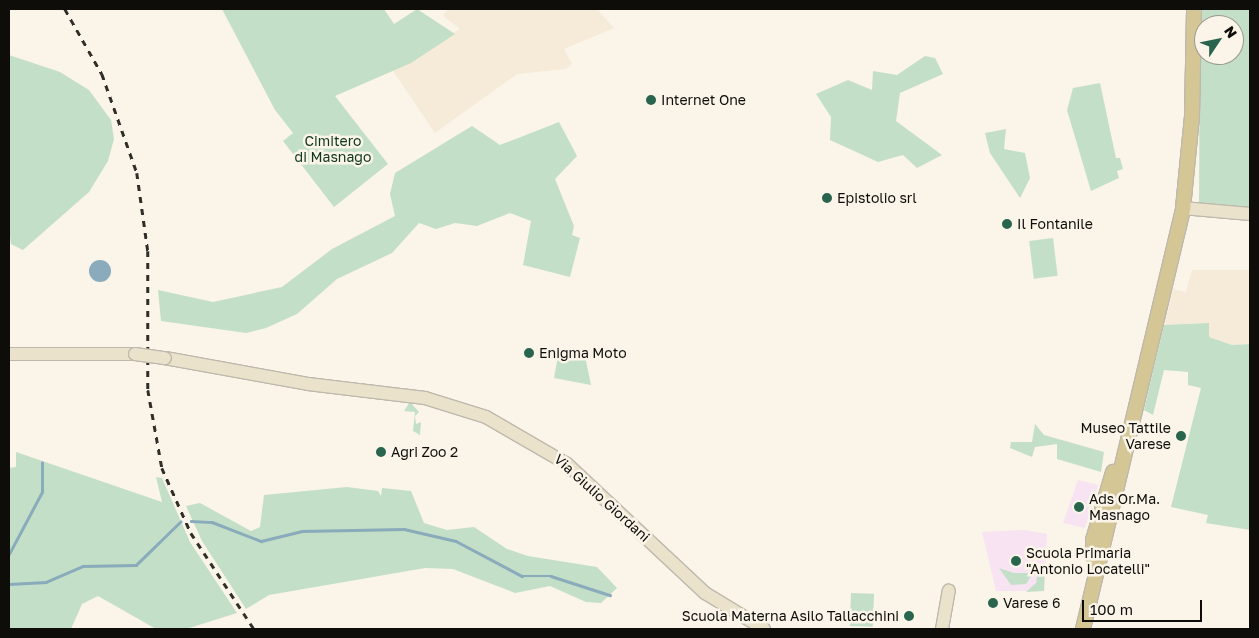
<!DOCTYPE html>
<style>
body{margin:0}
#map{position:relative;width:1259px;height:638px;overflow:hidden;background:#faf4e9;font-family:"Golos Text",sans-serif}
div>[style]{position:absolute}
[style*='--x']{left:calc(var(--x)*1px);top:calc(var(--y)*1px);width:calc(var(--w)*1px);rotate:calc(var(--a)*1deg)}
.built>*{inset:0;background:#f6ebd9}
.education>*{inset:0;background:#f8e3f2}
.green>*{inset:0;background:#c4dfc7;transform-origin:0 0}
.water>*{inset:0;background:#8aabbb}
.round{border-radius:50%}
.stream>*{height:2.5px;margin:-1.25px;padding:0 1.25px;transform-origin:1.25px;border-radius:1.25px;background:#8aabbb}
.roads{filter:drop-shadow(1px 0 #beb8ad) drop-shadow(-1px 0 #beb8ad) drop-shadow(0 1px #beb8ad) drop-shadow(0 -1px #beb8ad)}
.secondary>*{height:12px;margin:-6px;padding:0 6px;transform-origin:6px;border-radius:6px;background:#eae2ca}
.primary>*{height:14px;margin:-7px;padding:0 7px;transform-origin:7px;border-radius:7px;background:#d4c695}
.rail>*{height:2.5px;margin-top:-1.25px;transform-origin:0;background:repeating-linear-gradient(90deg,#302e29 0 6px,transparent 0 12px)}
.bridges{filter:drop-shadow(1px 0 #beb8ad) drop-shadow(-1px 0 #beb8ad) drop-shadow(0 1px #beb8ad) drop-shadow(0 -1px #beb8ad)}
.secondary-bridge>*{height:12px;margin:-6px;padding:0 6px;transform-origin:6px;border-radius:6px;background:#eae2ca}
.dots>*{width:14px;height:14px;translate:-50% -50%;box-sizing:border-box;border:2px solid #faf4e9;border-radius:50%}
span{translate:-50% -50%;white-space:nowrap;text-align:center;line-height:1.15;-webkit-text-stroke:5px #faf4e9;paint-order:stroke}
.poi-label{font-size:14px;color:#0f0d0a}
.left{translate:0 -50%;text-align:left}
.right{translate:-100% -50%;text-align:right}
.park-label{font-size:14px;color:#0d3718}
.street-label{font-size:14px;color:#0f0d0a}
.frame{position:absolute;inset:0;border:10px solid #0f0d0a;pointer-events:none}
.north{position:absolute;left:1194px;top:15px;width:50px;height:50px;box-sizing:border-box;background:#faf4e9;border:1px solid #9c9890;border-radius:50%;rotate:56deg;font-size:14px;font-weight:700;line-height:20px;text-align:center;color:#0f0d0a}
.north::after{content:'';display:block;margin:auto;width:18px;height:22px;background:#29644e;clip-path:polygon(50% 0,100% 100%,50% 72%,0 100%)}
.scale{position:absolute;left:1082px;top:600px;width:120px;height:22px;box-sizing:border-box;border:2px solid #0f0d0a;border-top:0;padding-left:6px;font-size:15px;line-height:18px;white-space:nowrap;color:#0f0d0a;-webkit-text-stroke:4px #faf4e9;paint-order:stroke}
</style>
<div id="map">
<div class="built">
<div style="clip-path:polygon(448px 9px,597px 9px,614px 28px,564px 49px,572px 64px,566px 69px,517px 74px,435px 133px,393px 71px,460px 29px,443px 16px)"></div>
<div style="clip-path:polygon(1192px 270px,1250px 270px,1250px 344px,1232px 345px,1209px 337px,1209px 323px,1165px 325px,1173px 289px,1186px 292px)"></div>
</div>
<div class="education">
<div style="clip-path:polygon(1078px 480px,1098px 485px,1085px 528px,1063px 523px)"></div>
<div style="clip-path:polygon(1024px 530px,1047px 534px,1044px 591px,996px 591px,982px 532px)"></div>
</div>
<div class="green">
<div style="clip-path:polygon(222px 9px,384px 9px,394px 24px,417px 9px,455px 34px,411px 63px,335px 96px,388px 164px,334px 207px,283px 141px,293px 133px,275px 110px)"></div>
<div style="clip-path:polygon(evenodd,1200px 9px,1250px 9px,1250px 210px,1199px 205px,1200px 9px,1204px 25px,1234px 25px,1234px 55px,1204px 55px,1204px 25px)"></div>
<div style="clip-path:polygon(9px 55px,60px 72px,89px 90px,111px 120px,114px 139px,108px 161px,89px 192px,23px 250px,11px 244px,9px 228px)"></div>
<div style="clip-path:polygon(925px 56px,935px 58px,943px 74px,900px 93px,896px 121px,942px 155px,917px 168px,903px 155px,878px 162px,830px 140px,831px 117px,816px 94px,848px 80px,872px 90px,873px 71px,897px 75px)"></div>
<div style="clip-path:polygon(1100px 83px,1116px 158px,1120px 158px,1123px 169px,1117px 171px,1119px 178px,1091px 191px,1067px 110px,1073px 88px)"></div>
<div style="clip-path:polygon(559px 122px,577px 156px,555px 179px,574px 226px,572px 235px,580px 238px,570px 277px,523px 265px,531px 221px,510px 213px,477px 226px,455px 223px,436px 229px,419px 223px,392px 253px,337px 279px,297px 314px,266px 328px,246px 333px,161px 321px,158px 290px,213px 302px,282px 287px,332px 249px,395px 216px,390px 194px,395px 173px,472px 126px,500px 145px)"></div>
<div style="clip-path:polygon(1006px 129px,1004px 149px,1025px 153px,1030px 178px,1020px 198px,990px 153px,985px 133px)"></div>
<div style="left:1053px;top:238px;width:38px;height:24px;rotate:83deg"></div>
<div style="clip-path:polygon(1209px 323px,1209px 337px,1232px 345px,1250px 344px,1250px 530px,1206px 523px,1208px 515px,1171px 507px,1201px 388px,1188px 385px,1188px 372px,1164px 370px,1153px 415px,1144px 410px,1164px 325px)"></div>
<div style="clip-path:polygon(559px 350px,585px 356px,591px 385px,554px 378px)"></div>
<div style="clip-path:polygon(410px 402px,419px 412px,415px 416px,416px 424px,421px 422px,420px 435px,413px 431px,415px 412px,404px 411px)"></div>
<div style="clip-path:polygon(1035px 424px,1044px 435px,1104px 452px,1101px 472px,1057px 459px,1057px 444px,1035px 447px,1032px 457px,1010px 448px,1011px 442px,1032px 442px)"></div>
<div style="clip-path:polygon(16px 452px,162px 502px,156px 477px,162px 478px,190px 542px,237px 613px,186px 629px,156px 629px,98px 596px,82px 604px,71px 629px,9px 629px,9px 468px,16px 467px)"></div>
<div style="clip-path:polygon(347px 487px,378px 491px,381px 496px,382px 488px,411px 491px,424px 523px,447px 530px,474px 527px,507px 549px,528px 556px,597px 567px,617px 588px,601px 603px,586px 602px,550px 586px,515px 593px,453px 569px,425px 568px,269px 595px,246px 609px,202px 541px,186px 506px,200px 503px,251px 531px,260px 527px,264px 495px)"></div>
<div style="clip-path:polygon(1039px 566px,1045px 566px,1044px 591px,1026px 592px,1036px 583px)"></div>
<div style="clip-path:polygon(999px 568px,1014px 573px,1033px 573px,1026px 584px,1011px 585px)"></div>
<div style="left:851px;top:593px;width:23px;height:33px;rotate:2deg"></div>
</div>
<div class="water">
<div class="round" style="left:89px;top:260px;width:22px;height:22px"></div>
</div>
<div class="stream">
<div style="--x:191;--y:521;--w:21;--a:3"></div>
<div style="--x:212;--y:522;--w:53;--a:21.2"></div>
<div style="--x:261;--y:541;--w:42;--a:-13.7"></div>
<div style="--x:302;--y:531;--w:102;--a:-1.1"></div>
<div style="--x:404;--y:529;--w:53;--a:13"></div>
<div style="--x:456;--y:541;--w:75;--a:27.9"></div>
<div style="--x:522;--y:576;--w:29;--a:0"></div>
<div style="--x:551;--y:576;--w:62;--a:17.9"></div>
<div style="--x:9;--y:554;--w:70;--a:-62"></div>
<div style="--x:42;--y:492;--w:29;--a:-90"></div>
<div style="--x:9;--y:584;--w:37;--a:-3"></div>
<div style="--x:46;--y:582;--w:40;--a:-23.4"></div>
<div style="--x:83;--y:566;--w:53;--a:-1.1"></div>
<div style="--x:136;--y:565;--w:62;--a:-44.3"></div>
</div>
<div class="roads">
<div class="secondary">
<div style="--x:1183;--y:208;--w:67;--a:5.1"></div>
<div style="--x:9;--y:354;--w:126;--a:0"></div>
<div style="--x:165;--y:358;--w:145;--a:10.3"></div>
<div style="--x:308;--y:384;--w:118;--a:6.8"></div>
<div style="--x:425;--y:398;--w:64;--a:17.3"></div>
<div style="--x:486;--y:417;--w:94;--a:30.1"></div>
<div style="--x:567;--y:464;--w:189;--a:43.1"></div>
<div style="--x:705;--y:593;--w:69;--a:31.4"></div>
<div style="--x:942;--y:629;--w:39;--a:-80"></div>
</div>
<div class="primary">
<div style="--x:1094;--y:560;--w:20;--a:-93"></div>
<div style="--x:1093;--y:540;--w:71;--a:-73.6"></div>
<div style="--x:1083;--y:629;--w:433;--a:-76.6"></div>
<div style="--x:1183;--y:208;--w:92;--a:-84.4"></div>
<div style="--x:1192;--y:116;--w:107;--a:-88.9"></div>
</div>
</div>
<div class="rail">
<div style="--x:65;--y:9;--w:75;--a:60.4"></div>
<div style="--x:102;--y:74;--w:105;--a:70.5"></div>
<div style="--x:137;--y:173;--w:79;--a:82"></div>
<div style="--x:148;--y:251;--w:139;--a:90"></div>
<div style="--x:148;--y:390;--w:79;--a:79.8"></div>
<div style="--x:162;--y:468;--w:71;--a:66"></div>
<div style="--x:191;--y:533;--w:115;--a:56.7"></div>
</div>
<div class="bridges">
<div class="secondary-bridge">
<div style="--x:135;--y:354;--w:30;--a:8"></div>
</div>
</div>
<div class="dots">
<div style="left:651px;top:100px;background:#29644e"></div>
<div style="left:827px;top:198px;background:#29644e"></div>
<div style="left:1007px;top:224px;background:#29644e"></div>
<div style="left:529px;top:353px;background:#29644e"></div>
<div style="left:1181px;top:436px;background:#29644e"></div>
<div style="left:381px;top:452px;background:#29644e"></div>
<div style="left:1079px;top:507px;background:#29644e"></div>
<div style="left:1016px;top:561px;background:#29644e"></div>
<div style="left:993px;top:603px;background:#29644e"></div>
<div style="left:909px;top:616px;background:#29644e"></div>
</div>
<div class="poi-label">
<span class="left" style="left:661px;top:100px">Internet One</span>
<span class="left" style="left:837px;top:198px">Epistolio srl</span>
<span class="left" style="left:1017px;top:224px">Il Fontanile</span>
<span class="left" style="left:539px;top:353px">Enigma Moto</span>
<span class="right" style="left:1171px;top:436px">Museo Tattile<br>Varese</span>
<span class="left" style="left:391px;top:452px">Agri Zoo 2</span>
<span class="left" style="left:1089px;top:507px">Ads Or.Ma.<br>Masnago</span>
<span class="left" style="left:1026px;top:561px">Scuola Primaria<br>"Antonio Locatelli"</span>
<span class="left" style="left:1003px;top:603px">Varese 6</span>
<span class="right" style="left:899px;top:616px">Scuola Materna Asilo Tallacchini</span>
</div>
<div class="park-label">
<span style="left:333px;top:149px">Cimitero<br>di Masnago</span>
</div>
<div class="street-label">
<span style="left:602px;top:498px;rotate:42deg">Via Giulio Giordani</span>
</div>
<div class="frame"></div>
<div class="north">N</div>
<div class="scale">100 m</div>
</div>
